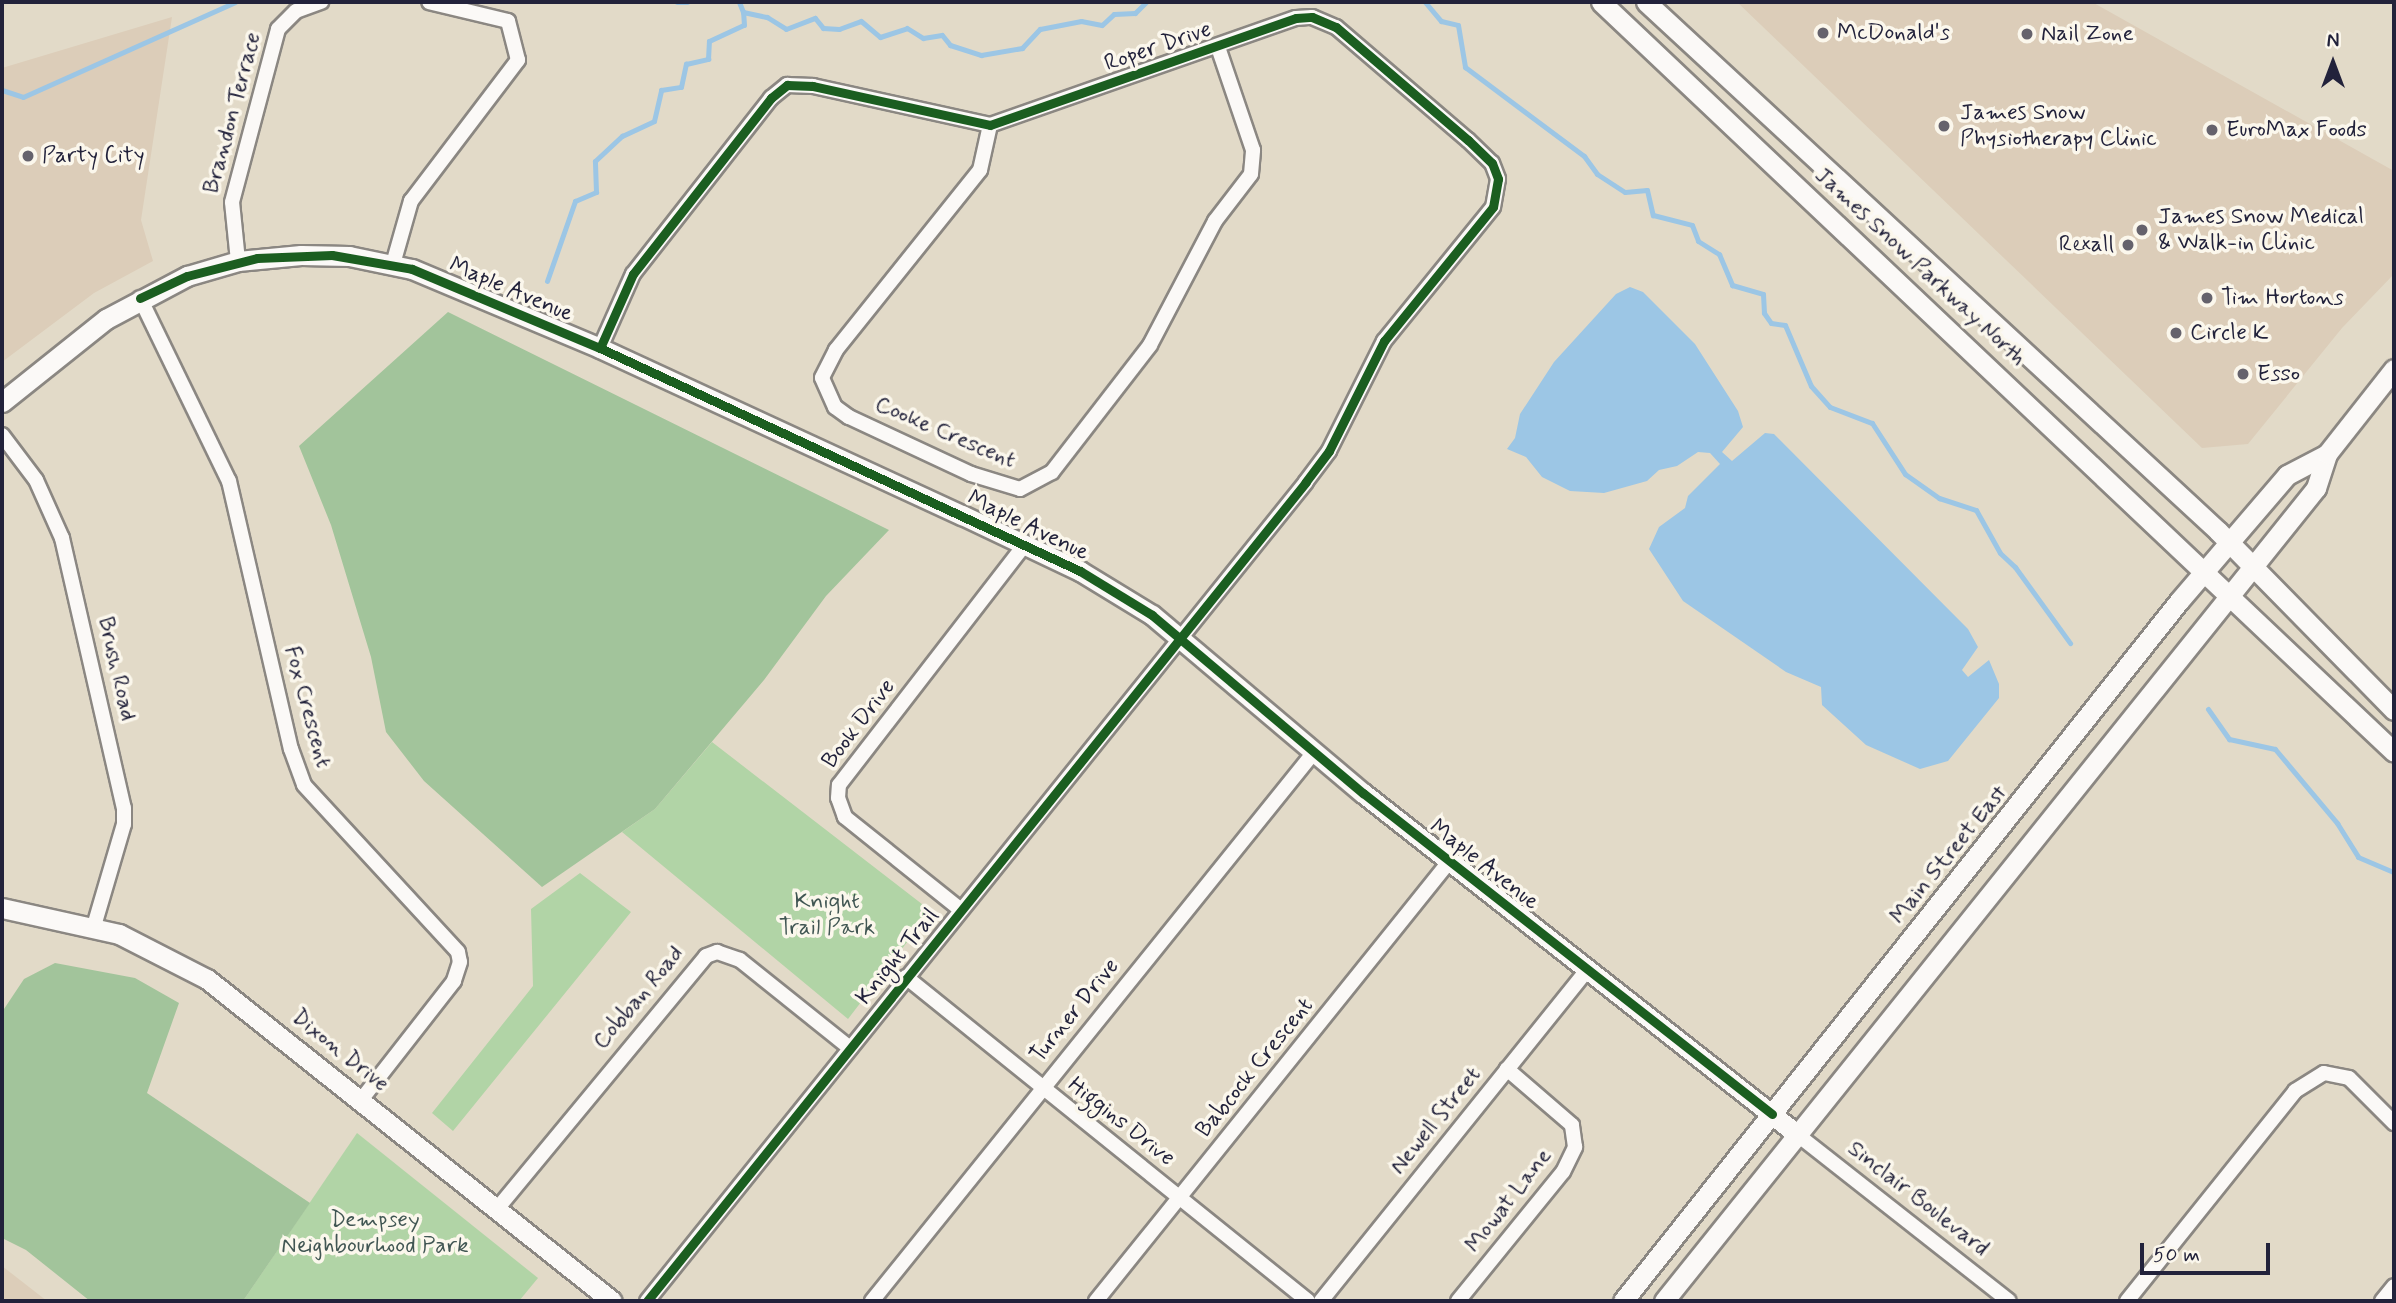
<!DOCTYPE html>
<style>
body{margin:0}
#map{position:relative;width:2396px;height:1303px;overflow:hidden;background:#e2dac8;font-family:Mynerve,sans-serif}
div>[style]{position:absolute}
[style*='--x']{left:calc(var(--x)*1px);top:calc(var(--y)*1px);width:calc(var(--w)*1px);rotate:calc(var(--a)*1deg)}
.built>*{inset:0;background:#dccdb9}
.green>*{inset:0;background:#b1d4a6}
.forest>*{inset:0;background:#a2c49b}
.water>*{inset:0;background:#9cc6e5}
.stream>*{height:5px;margin:-2.5px;padding:0 2.5px;transform-origin:2.5px;border-radius:2.5px;background:#9cc6e5}
.roads{filter:drop-shadow(2px 0 #8b8782) drop-shadow(-2px 0 #8b8782) drop-shadow(0 2px #8b8782) drop-shadow(0 -2px #8b8782)}
.street>*{height:14px;margin:-7px;padding:0 7px;transform-origin:7px;border-radius:7px;background:#fbf9f7}
.secondary>*{height:19px;margin:-9.5px;padding:0 9.5px;transform-origin:9.5px;border-radius:9.5px;background:#fbf9f7}
.cycleway>*{height:9px;margin:-4.5px;padding:0 4.5px;transform-origin:4.5px;border-radius:4.5px;background:#1b5e20}
.dots>*{width:19px;height:19px;translate:-50% -50%;box-sizing:border-box;border:4px solid #fbf7ec;border-radius:50%}
span{translate:-50% -50%;white-space:nowrap;text-align:center;line-height:1.15;-webkit-text-stroke:7px #fbf7ec;paint-order:stroke}
.poi-label{font-size:23px;color:#22223b}
.left{translate:0 -50%;text-align:left}
.right{translate:-100% -50%;text-align:right}
.street-label{font-size:23px;color:#22223b}
.park-label{font-size:23px;color:#415653}
.frame{position:absolute;inset:0;border:4px solid #22223b;pointer-events:none}
.north{position:absolute;left:2298px;top:28px;width:70px;height:70px;-webkit-text-stroke:5px #fbf7ec;paint-order:stroke;rotate:0deg;font-size:19px;font-weight:700;line-height:28px;text-align:center;color:#22223b}
.north::after{content:'';display:block;margin:auto;width:24px;height:32px;background:#22223b;clip-path:polygon(50% 0,100% 100%,50% 72%,0 100%)}
.scale{position:absolute;left:2140px;top:1243px;width:130px;height:32px;box-sizing:border-box;border:4px solid #22223b;border-top:0;padding-left:9px;font-size:21px;line-height:24px;white-space:nowrap;color:#22223b;-webkit-text-stroke:5px #fbf7ec;paint-order:stroke}
</style>
<div id="map">
<div class="built">
<div style="clip-path:polygon(1737px 2px,2092px 2px,2394px 171px,2394px 274px,2342px 328px,2248px 444px,2202px 448px)"></div>
<div style="clip-path:polygon(172px 17px,141px 220px,153px 261px,94px 293px,2px 362px,2px 68px)"></div>
<div style="clip-path:polygon(2px 1266px,47px 1301px,2px 1301px)"></div>
</div>
<div class="green">
<div style="clip-path:polygon(712px 742px,931px 911px,848px 1019px,622px 832px,655px 809px)"></div>
<div style="clip-path:polygon(580px 873px,631px 912px,453px 1131px,432px 1113px,533px 986px,531px 909px)"></div>
<div style="clip-path:polygon(357px 1133px,538px 1278px,519px 1301px,243px 1301px)"></div>
</div>
<div class="forest">
<div style="clip-path:polygon(448px 312px,889px 530px,826px 596px,764px 680px,655px 809px,542px 887px,424px 781px,386px 732px,371px 657px,331px 525px,299px 446px)"></div>
<div style="clip-path:polygon(55px 963px,135px 978px,179px 1003px,147px 1093px,310px 1203px,243px 1301px,90px 1301px,26px 1250px,2px 1238px,2px 1012px,24px 979px)"></div>
</div>
<div class="water">
<div style="clip-path:polygon(1630px 287px,1643px 292px,1695px 344px,1738px 411px,1743px 427px,1722px 452px,1732px 461px,1765px 433px,1774px 434px,1968px 629px,1978px 647px,1962px 670px,1968px 677px,1989px 660px,1999px 684px,1999px 698px,1948px 761px,1920px 769px,1866px 745px,1822px 705px,1821px 687px,1786px 672px,1683px 601px,1649px 549px,1659px 527px,1685px 508px,1688px 496px,1720px 464px,1710px 453px,1698px 452px,1677px 466px,1659px 470px,1647px 481px,1604px 493px,1570px 491px,1542px 477px,1526px 457px,1507px 449px,1515px 438px,1520px 414px,1554px 362px,1616px 294px)"></div>
</div>
<div class="stream">
<div style="--x:677;--y:2;--w:10;--a:0"></div>
<div style="--x:739;--y:2;--w:11;--a:68"></div>
<div style="--x:743;--y:12;--w:25;--a:12"></div>
<div style="--x:767;--y:17;--w:22;--a:32"></div>
<div style="--x:786;--y:29;--w:31;--a:-21"></div>
<div style="--x:815;--y:18;--w:13;--a:51"></div>
<div style="--x:823;--y:28;--w:16;--a:4"></div>
<div style="--x:839;--y:29;--w:23;--a:-20"></div>
<div style="--x:861;--y:21;--w:25;--a:40"></div>
<div style="--x:880;--y:37;--w:28;--a:-18"></div>
<div style="--x:907;--y:28;--w:19;--a:32"></div>
<div style="--x:923;--y:38;--w:19;--a:-9"></div>
<div style="--x:942;--y:35;--w:13;--a:51"></div>
<div style="--x:950;--y:45;--w:33;--a:18"></div>
<div style="--x:981;--y:55;--w:42;--a:-9.7"></div>
<div style="--x:1022;--y:48;--w:26;--a:-47"></div>
<div style="--x:1040;--y:29;--w:42;--a:-11"></div>
<div style="--x:1081;--y:21;--w:21;--a:11"></div>
<div style="--x:1102;--y:25;--w:16;--a:-43"></div>
<div style="--x:1114;--y:14;--w:21;--a:-3"></div>
<div style="--x:1135;--y:13;--w:16;--a:-45"></div>
<div style="--x:1425;--y:2;--w:25;--a:50"></div>
<div style="--x:1441;--y:21;--w:17;--a:13"></div>
<div style="--x:1458;--y:25;--w:43;--a:80.5"></div>
<div style="--x:1465;--y:67;--w:149;--a:36.8"></div>
<div style="--x:1584;--y:156;--w:22;--a:54"></div>
<div style="--x:1597;--y:174;--w:33;--a:33"></div>
<div style="--x:1625;--y:192;--w:22;--a:-5"></div>
<div style="--x:1647;--y:190;--w:26;--a:77"></div>
<div style="--x:1653;--y:215;--w:40;--a:14.4"></div>
<div style="--x:1692;--y:225;--w:17;--a:69"></div>
<div style="--x:1698;--y:241;--w:25;--a:32"></div>
<div style="--x:1719;--y:254;--w:34;--a:67"></div>
<div style="--x:1732;--y:285;--w:32;--a:16"></div>
<div style="--x:1763;--y:294;--w:19;--a:87"></div>
<div style="--x:1764;--y:313;--w:12;--a:55"></div>
<div style="--x:1771;--y:323;--w:14;--a:8"></div>
<div style="--x:1785;--y:325;--w:66;--a:66.9"></div>
<div style="--x:1811;--y:386;--w:28;--a:48"></div>
<div style="--x:1830;--y:407;--w:45;--a:20.9"></div>
<div style="--x:1872;--y:423;--w:61;--a:57.1"></div>
<div style="--x:1905;--y:474;--w:42;--a:35.2"></div>
<div style="--x:1939;--y:498;--w:39;--a:18"></div>
<div style="--x:1976;--y:510;--w:49;--a:60.8"></div>
<div style="--x:2000;--y:553;--w:21;--a:43"></div>
<div style="--x:2015;--y:567;--w:94;--a:54.1"></div>
<div style="--x:2;--y:90;--w:22;--a:18"></div>
<div style="--x:23;--y:97;--w:232;--a:-24.1"></div>
<div style="--x:547;--y:281;--w:85;--a:-70.7"></div>
<div style="--x:575;--y:201;--w:23;--a:-23"></div>
<div style="--x:596;--y:192;--w:31;--a:-92"></div>
<div style="--x:595;--y:161;--w:37;--a:-43"></div>
<div style="--x:622;--y:136;--w:35;--a:-25"></div>
<div style="--x:654;--y:121;--w:32;--a:-77"></div>
<div style="--x:661;--y:90;--w:20;--a:-9"></div>
<div style="--x:681;--y:87;--w:24;--a:-78"></div>
<div style="--x:686;--y:64;--w:23;--a:-13"></div>
<div style="--x:708;--y:59;--w:18;--a:-87"></div>
<div style="--x:709;--y:41;--w:38;--a:-25"></div>
<div style="--x:744;--y:25;--w:13;--a:-94"></div>
<div style="--x:2208;--y:709;--w:37;--a:55"></div>
<div style="--x:2229;--y:739;--w:47;--a:12.3"></div>
<div style="--x:2275;--y:749;--w:97;--a:50"></div>
<div style="--x:2337;--y:823;--w:40;--a:58"></div>
<div style="--x:2358;--y:857;--w:39;--a:23"></div>
</div>
<div class="roads">
<div class="street">
<div style="--x:990;--y:125;--w:46;--a:102.5"></div>
<div style="--x:980;--y:170;--w:231;--a:128.7"></div>
<div style="--x:836;--y:350;--w:31;--a:117"></div>
<div style="--x:822;--y:378;--w:32;--a:66"></div>
<div style="--x:835;--y:407;--w:17;--a:36"></div>
<div style="--x:849;--y:417;--w:135;--a:25"></div>
<div style="--x:971;--y:474;--w:51;--a:17"></div>
<div style="--x:1020;--y:489;--w:36;--a:-28"></div>
<div style="--x:1052;--y:472;--w:160;--a:-52.3"></div>
<div style="--x:1150;--y:345;--w:140;--a:-62.3"></div>
<div style="--x:1215;--y:221;--w:59;--a:-52.5"></div>
<div style="--x:1251;--y:174;--w:24;--a:-85"></div>
<div style="--x:1253;--y:150;--w:109;--a:-108.8"></div>
<div style="--x:238;--y:261;--w:59;--a:-95.8"></div>
<div style="--x:232;--y:202;--w:179;--a:-75.1"></div>
<div style="--x:278;--y:29;--w:25;--a:-45"></div>
<div style="--x:296;--y:11;--w:27;--a:-20"></div>
<div style="--x:393;--y:264;--w:66;--a:-74.1"></div>
<div style="--x:411;--y:201;--w:177;--a:-52.8"></div>
<div style="--x:518;--y:60;--w:40;--a:-104.4"></div>
<div style="--x:508;--y:21;--w:81;--a:-166.5"></div>
<div style="--x:140;--y:298;--w:203;--a:64.1"></div>
<div style="--x:229;--y:481;--w:275;--a:77"></div>
<div style="--x:291;--y:749;--w:38;--a:70"></div>
<div style="--x:304;--y:785;--w:227;--a:47.3"></div>
<div style="--x:458;--y:952;--w:10;--a:79"></div>
<div style="--x:460;--y:962;--w:20;--a:108"></div>
<div style="--x:454;--y:981;--w:151;--a:128"></div>
<div style="--x:600;--y:348;--w:81;--a:-66"></div>
<div style="--x:633;--y:274;--w:224;--a:-51.9"></div>
<div style="--x:771;--y:98;--w:21;--a:-39"></div>
<div style="--x:787;--y:85;--w:26;--a:2"></div>
<div style="--x:813;--y:86;--w:181;--a:12.4"></div>
<div style="--x:990;--y:125;--w:324;--a:-19.3"></div>
<div style="--x:1296;--y:18;--w:16;--a:-4"></div>
<div style="--x:1312;--y:17;--w:26;--a:23"></div>
<div style="--x:1336;--y:27;--w:174;--a:40.6"></div>
<div style="--x:1468;--y:140;--w:33;--a:44"></div>
<div style="--x:1492;--y:163;--w:17;--a:69"></div>
<div style="--x:1498;--y:179;--w:28;--a:100"></div>
<div style="--x:1493;--y:207;--w:173;--a:129.1"></div>
<div style="--x:1384;--y:341;--w:123;--a:116.6"></div>
<div style="--x:1329;--y:451;--w:39;--a:127"></div>
<div style="--x:1306;--y:482;--w:1051;--a:128.82"></div>
<div style="--x:2;--y:435;--w:56;--a:52.9"></div>
<div style="--x:36;--y:480;--w:64;--a:65.9"></div>
<div style="--x:62;--y:538;--w:277;--a:77.1"></div>
<div style="--x:124;--y:808;--w:16;--a:90"></div>
<div style="--x:124;--y:824;--w:106;--a:106.4"></div>
<div style="--x:961;--y:910;--w:149;--a:-141.3"></div>
<div style="--x:845;--y:817;--w:20;--a:-110"></div>
<div style="--x:838;--y:798;--w:13;--a:-86"></div>
<div style="--x:839;--y:785;--w:302;--a:-52.3"></div>
<div style="--x:906;--y:977;--w:516;--a:38.87"></div>
<div style="--x:1798;--y:1135;--w:268;--a:38.2"></div>
<div style="--x:497;--y:1209;--w:328;--a:-50.4"></div>
<div style="--x:706;--y:956;--w:12;--a:-20"></div>
<div style="--x:717;--y:952;--w:24;--a:19"></div>
<div style="--x:740;--y:960;--w:141;--a:38.7"></div>
<div style="--x:872;--y:1301;--w:706;--a:-51.15"></div>
<div style="--x:1096;--y:1301;--w:563;--a:-51.2"></div>
<div style="--x:1321;--y:1301;--w:426;--a:-51.2"></div>
<div style="--x:1458;--y:1301;--w:166;--a:-50.9"></div>
<div style="--x:1563;--y:1172;--w:28;--a:-64"></div>
<div style="--x:1575;--y:1147;--w:22;--a:-98"></div>
<div style="--x:1572;--y:1125;--w:86;--a:-139.3"></div>
<div style="--x:2127;--y:1301;--w:269;--a:-51.3"></div>
<div style="--x:2295;--y:1091;--w:34;--a:-32"></div>
<div style="--x:2324;--y:1073;--w:25;--a:11"></div>
<div style="--x:2349;--y:1078;--w:64;--a:45"></div>
<div style="--x:2382;--y:1301;--w:19;--a:-51"></div>
</div>
<div class="secondary">
<div style="--x:1601;--y:2;--w:1091;--a:43.4"></div>
<div style="--x:1646;--y:2;--w:779;--a:42.76"></div>
<div style="--x:2218;--y:531;--w:251;--a:45.5"></div>
<div style="--x:2;--y:402;--w:133;--a:-38.6"></div>
<div style="--x:106;--y:319;--w:92;--a:-28"></div>
<div style="--x:187;--y:276;--w:53;--a:-16.4"></div>
<div style="--x:238;--y:261;--w:63;--a:-5.4"></div>
<div style="--x:301;--y:255;--w:48;--a:1.2"></div>
<div style="--x:349;--y:256;--w:64;--a:11.7"></div>
<div style="--x:412;--y:269;--w:204;--a:22.8"></div>
<div style="--x:600;--y:348;--w:399;--a:24.8"></div>
<div style="--x:962;--y:515;--w:131;--a:25.4"></div>
<div style="--x:1080;--y:571;--w:84;--a:31.4"></div>
<div style="--x:1152;--y:615;--w:276;--a:40.2"></div>
<div style="--x:1363;--y:793;--w:553;--a:38.17"></div>
<div style="--x:2;--y:908;--w:120;--a:12.5"></div>
<div style="--x:119;--y:934;--w:99;--a:27.1"></div>
<div style="--x:207;--y:979;--w:517;--a:38.49"></div>
<div style="--x:1623;--y:1301;--w:894;--a:-51.54"></div>
<div style="--x:2179;--y:601;--w:166;--a:-49.4"></div>
<div style="--x:2287;--y:475;--w:45;--a:-27.7"></div>
<div style="--x:1664;--y:1301;--w:1042;--a:-51.27"></div>
<div style="--x:2316;--y:488;--w:36;--a:-72"></div>
<div style="--x:2327;--y:454;--w:108;--a:-51.8"></div>
</div>
</div>
<div class="cycleway">
<div style="--x:140;--y:298;--w:52;--a:-25.1"></div>
<div style="--x:187;--y:276;--w:72;--a:-14.4"></div>
<div style="--x:257;--y:258;--w:75;--a:-2.3"></div>
<div style="--x:332;--y:255;--w:81;--a:9.9"></div>
<div style="--x:412;--y:269;--w:204;--a:22.8"></div>
<div style="--x:600;--y:348;--w:529;--a:24.92"></div>
<div style="--x:1080;--y:571;--w:84;--a:31.4"></div>
<div style="--x:1152;--y:615;--w:276;--a:40.2"></div>
<div style="--x:1363;--y:793;--w:520;--a:38.13"></div>
<div style="--x:600;--y:348;--w:81;--a:-66"></div>
<div style="--x:633;--y:274;--w:224;--a:-51.9"></div>
<div style="--x:771;--y:98;--w:21;--a:-39"></div>
<div style="--x:787;--y:85;--w:26;--a:2"></div>
<div style="--x:813;--y:86;--w:181;--a:12.4"></div>
<div style="--x:990;--y:125;--w:324;--a:-19.3"></div>
<div style="--x:1296;--y:18;--w:16;--a:-4"></div>
<div style="--x:1312;--y:17;--w:26;--a:23"></div>
<div style="--x:1336;--y:27;--w:174;--a:40.6"></div>
<div style="--x:1468;--y:140;--w:33;--a:44"></div>
<div style="--x:1492;--y:163;--w:17;--a:69"></div>
<div style="--x:1498;--y:179;--w:28;--a:100"></div>
<div style="--x:1493;--y:207;--w:173;--a:129.1"></div>
<div style="--x:1384;--y:341;--w:123;--a:116.6"></div>
<div style="--x:1329;--y:451;--w:39;--a:127"></div>
<div style="--x:1306;--y:482;--w:1051;--a:128.82"></div>
</div>
<div class="dots">
<div style="left:1823px;top:33px;background:#65626c"></div>
<div style="left:2027px;top:34px;background:#65626c"></div>
<div style="left:1944px;top:126px;background:#65626c"></div>
<div style="left:2212px;top:130px;background:#65626c"></div>
<div style="left:28px;top:156px;background:#65626c"></div>
<div style="left:2142px;top:230px;background:#65626c"></div>
<div style="left:2128px;top:245px;background:#65626c"></div>
<div style="left:2207px;top:298px;background:#65626c"></div>
<div style="left:2176px;top:333px;background:#65626c"></div>
<div style="left:2243px;top:374px;background:#65626c"></div>
</div>
<div class="poi-label">
<span class="left" style="left:1837px;top:33px">McDonald's</span>
<span class="left" style="left:2041px;top:34px">Nail Zone</span>
<span class="left" style="left:1960px;top:126px">James Snow<br>Physiotherapy Clinic</span>
<span class="left" style="left:2226px;top:130px">EuroMax Foods</span>
<span class="left" style="left:42px;top:156px">Party City</span>
<span class="left" style="left:2158px;top:230px">James Snow Medical<br>&amp; Walk-in Clinic</span>
<span class="right" style="left:2114px;top:245px">Rexall</span>
<span class="left" style="left:2221px;top:298px">Tim Hortons</span>
<span class="left" style="left:2190px;top:333px">Circle K</span>
<span class="left" style="left:2257px;top:374px">Esso</span>
</div>
<div class="street-label">
<span style="left:1158px;top:47px;rotate:-19deg">Roper Drive</span>
<span style="left:233px;top:113px;rotate:-75deg">Brandon Terrace</span>
<span style="left:1920px;top:267px;rotate:43deg">James Snow Parkway North</span>
<span style="left:511px;top:290px;rotate:23deg">Maple Avenue</span>
<span style="left:945px;top:433px;rotate:23deg">Cooke Crescent</span>
<span style="left:1028px;top:526px;rotate:26deg">Maple Avenue</span>
<span style="left:116px;top:669px;rotate:77deg">Brush Road</span>
<span style="left:307px;top:707px;rotate:75deg">Fox Crescent</span>
<span style="left:859px;top:724px;rotate:-53deg">Book Drive</span>
<span style="left:1949px;top:855px;rotate:-51deg">Main Street East</span>
<span style="left:1484px;top:865px;rotate:38deg">Maple Avenue</span>
<span style="left:898px;top:957px;rotate:-51deg">Knight Trail</span>
<span style="left:639px;top:998px;rotate:-50deg">Cobban Road</span>
<span style="left:1075px;top:1011px;rotate:-51deg">Turner Drive</span>
<span style="left:340px;top:1051px;rotate:39deg">Dixon Drive</span>
<span style="left:1255px;top:1068px;rotate:-51deg">Babcock Crescent</span>
<span style="left:1436px;top:1121px;rotate:-51deg">Newell Street</span>
<span style="left:1121px;top:1122px;rotate:38deg">Higgins Drive</span>
<span style="left:1918px;top:1199px;rotate:38deg">Sinclair Boulevard</span>
<span style="left:1509px;top:1201px;rotate:-52deg">Mowat Lane</span>
</div>
<div class="park-label">
<span style="left:827px;top:915px">Knight<br>Trail Park</span>
<span style="left:375px;top:1233px">Dempsey<br>Neighbourhood Park</span>
</div>
<div class="frame"></div>
<div class="north">N</div>
<div class="scale">50 m</div>
</div>
